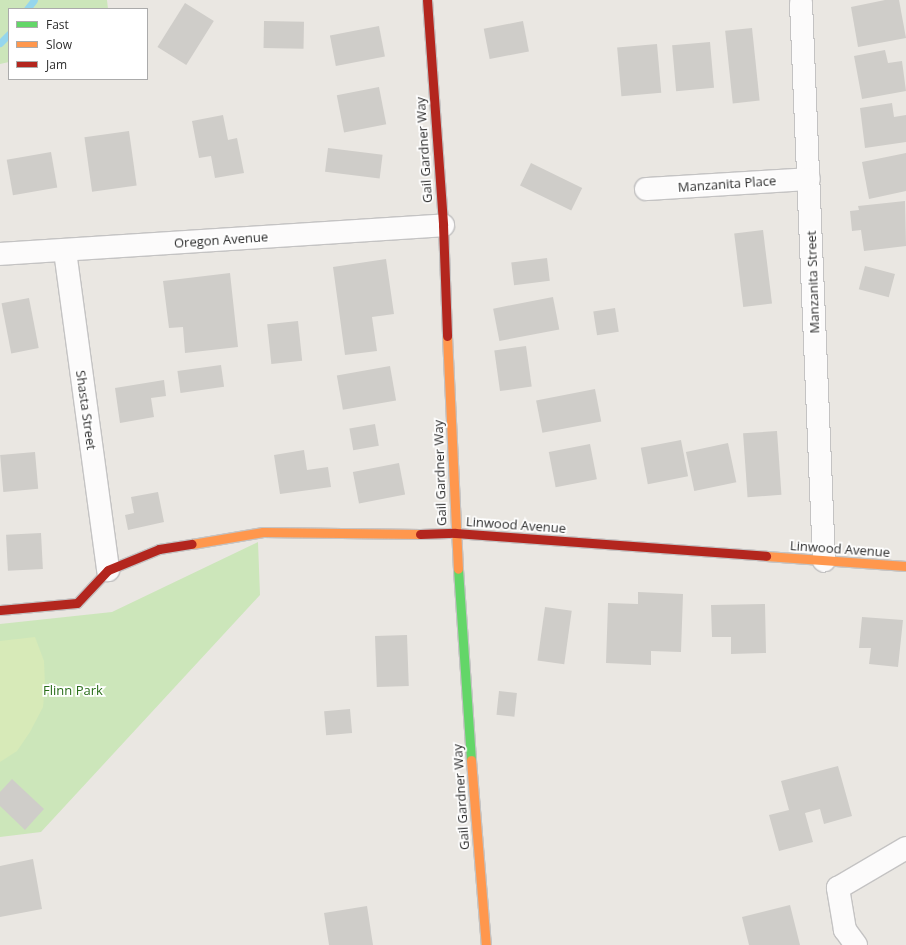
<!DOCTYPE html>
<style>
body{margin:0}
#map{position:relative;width:906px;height:945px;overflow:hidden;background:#eae7e2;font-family:"Open Sans",sans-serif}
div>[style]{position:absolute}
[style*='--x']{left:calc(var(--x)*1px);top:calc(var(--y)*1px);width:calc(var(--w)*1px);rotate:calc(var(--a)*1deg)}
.green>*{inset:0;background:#cce6ba}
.pitch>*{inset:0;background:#d7eab8}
.stream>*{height:7px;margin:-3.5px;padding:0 3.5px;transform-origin:3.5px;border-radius:3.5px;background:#95d6ed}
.building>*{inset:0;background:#cfcdc9;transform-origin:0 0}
.roads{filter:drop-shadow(1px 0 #c4c3c3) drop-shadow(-1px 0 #c4c3c3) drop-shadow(0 1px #c4c3c3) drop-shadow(0 -1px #c4c3c3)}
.street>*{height:22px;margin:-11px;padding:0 11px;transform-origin:11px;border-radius:11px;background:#fcfbfb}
.fast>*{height:9px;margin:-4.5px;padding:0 4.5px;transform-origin:4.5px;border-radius:4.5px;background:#63d668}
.slow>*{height:9px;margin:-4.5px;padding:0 4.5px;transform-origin:4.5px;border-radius:4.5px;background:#ff974d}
.jam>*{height:9px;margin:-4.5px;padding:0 4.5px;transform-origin:4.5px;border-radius:4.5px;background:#b3261e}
span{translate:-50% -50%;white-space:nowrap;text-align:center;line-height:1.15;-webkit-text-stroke:3.5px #fff;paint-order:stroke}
.street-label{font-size:13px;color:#2c2c2c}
.park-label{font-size:13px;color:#296d19}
.legend{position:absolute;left:8px;top:8px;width:140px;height:72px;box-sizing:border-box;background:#fff;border:1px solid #ababab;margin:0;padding:5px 7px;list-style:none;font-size:12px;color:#2c2c2c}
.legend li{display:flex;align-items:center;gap:8px;height:20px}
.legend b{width:20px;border:1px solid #ababab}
</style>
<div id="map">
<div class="green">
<div style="clip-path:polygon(0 0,107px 0,108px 9px,9px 9px,9px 62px,0 64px)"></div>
<div style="clip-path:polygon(258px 542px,260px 595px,41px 832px,0 837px,0 624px,112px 612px)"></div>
</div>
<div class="pitch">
<div style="clip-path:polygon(35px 637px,44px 661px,45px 685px,43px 707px,30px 732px,17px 751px,0 762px,0 641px)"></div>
</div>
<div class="stream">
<div style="--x:27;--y:9;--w:11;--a:-52"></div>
<div style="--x:0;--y:43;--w:13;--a:-45"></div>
</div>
<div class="building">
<div style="clip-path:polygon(885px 0,899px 0,906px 38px,858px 47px,851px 7px)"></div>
<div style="left:185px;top:3px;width:34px;height:52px;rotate:32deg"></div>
<div style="left:264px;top:21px;width:40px;height:27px;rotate:1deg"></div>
<div style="left:523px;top:21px;width:31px;height:40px;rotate:79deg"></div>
<div style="left:379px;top:26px;width:31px;height:50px;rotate:79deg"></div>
<div style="left:752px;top:28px;width:73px;height:27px;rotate:84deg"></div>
<div style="left:710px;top:42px;width:46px;height:38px;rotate:85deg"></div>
<div style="left:657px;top:44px;width:49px;height:40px;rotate:85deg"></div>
<div style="clip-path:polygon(885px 50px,888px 63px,902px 61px,906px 91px,862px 99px,854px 56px)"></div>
<div style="left:379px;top:87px;width:38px;height:43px;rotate:79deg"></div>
<div style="clip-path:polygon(892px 103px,894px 117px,906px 115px,906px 142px,865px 148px,860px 108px)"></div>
<div style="clip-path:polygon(223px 115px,228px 140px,237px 138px,244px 173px,215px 178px,211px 156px,199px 158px,192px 121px)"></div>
<div style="left:129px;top:131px;width:55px;height:45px;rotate:82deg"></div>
<div style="left:328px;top:148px;width:55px;height:24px;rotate:7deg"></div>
<div style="left:51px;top:152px;width:36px;height:45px;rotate:80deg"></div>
<div style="clip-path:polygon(906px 153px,906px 191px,869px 199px,862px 162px)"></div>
<div style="left:531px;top:163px;width:57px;height:25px;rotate:26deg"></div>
<div style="clip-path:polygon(905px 201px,906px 246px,864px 251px,861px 230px,852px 231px,850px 211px,859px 210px,858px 206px)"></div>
<div style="left:763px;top:230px;width:74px;height:29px;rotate:83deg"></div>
<div style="left:547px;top:258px;width:23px;height:36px;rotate:83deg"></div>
<div style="clip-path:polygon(386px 259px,394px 314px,372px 317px,377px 351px,345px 355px,333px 267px)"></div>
<div style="left:865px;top:266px;width:31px;height:24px;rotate:15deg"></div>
<div style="clip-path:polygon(230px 273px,238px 347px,185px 353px,183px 327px,169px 328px,163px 281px)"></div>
<div style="left:553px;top:297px;width:33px;height:61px;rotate:79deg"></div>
<div style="left:29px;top:298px;width:51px;height:28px;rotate:79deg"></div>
<div style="left:615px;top:308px;width:24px;height:22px;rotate:81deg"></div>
<div style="left:298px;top:321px;width:40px;height:31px;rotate:84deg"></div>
<div style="left:526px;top:346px;width:41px;height:32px;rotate:82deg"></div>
<div style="left:221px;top:365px;width:22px;height:44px;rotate:82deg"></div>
<div style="left:390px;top:366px;width:35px;height:54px;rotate:80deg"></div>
<div style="clip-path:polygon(164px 380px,166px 396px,151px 398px,154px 417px,120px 423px,115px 388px)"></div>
<div style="left:595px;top:389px;width:33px;height:60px;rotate:79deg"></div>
<div style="left:375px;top:424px;width:22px;height:26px;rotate:80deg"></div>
<div style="left:777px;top:431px;width:64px;height:34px;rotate:86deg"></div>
<div style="left:681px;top:440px;width:37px;height:41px;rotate:79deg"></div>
<div style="left:728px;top:443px;width:40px;height:43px;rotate:78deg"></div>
<div style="left:590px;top:444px;width:36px;height:42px;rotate:79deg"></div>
<div style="clip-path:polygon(304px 450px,307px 470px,328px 467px,331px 487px,280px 494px,274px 455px)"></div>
<div style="left:35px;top:452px;width:37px;height:35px;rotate:85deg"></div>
<div style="left:399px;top:463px;width:32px;height:47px;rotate:79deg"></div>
<div style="clip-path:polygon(158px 492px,164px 522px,128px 530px,125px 515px,134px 513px,131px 497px)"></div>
<div style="left:41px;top:533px;width:36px;height:35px;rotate:87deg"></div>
<div style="clip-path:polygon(638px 592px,683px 594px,681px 652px,651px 651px,651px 665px,606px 663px,608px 603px,638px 604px)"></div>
<div style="clip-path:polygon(765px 604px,766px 653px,731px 654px,731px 637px,712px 637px,711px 605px)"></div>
<div style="left:545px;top:607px;width:27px;height:54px;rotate:8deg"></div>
<div style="clip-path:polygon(862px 617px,903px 620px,898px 667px,869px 664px,871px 648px,859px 648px)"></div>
<div style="left:407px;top:635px;width:51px;height:32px;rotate:88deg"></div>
<div style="left:499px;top:691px;width:18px;height:24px;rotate:6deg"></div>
<div style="left:350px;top:709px;width:24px;height:26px;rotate:85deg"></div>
<div style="clip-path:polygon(838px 766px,852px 816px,824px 824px,820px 809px,805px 813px,813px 842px,779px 851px,769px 815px,789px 810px,781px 781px)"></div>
<div style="clip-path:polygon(12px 779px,44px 809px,25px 830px,0 806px,0 792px)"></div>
<div style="clip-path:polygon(33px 859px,42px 909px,0 917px,0 866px)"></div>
<div style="clip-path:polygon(790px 905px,800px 945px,749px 945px,742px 917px)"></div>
<div style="clip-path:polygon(367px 906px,373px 945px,329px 945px,324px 913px)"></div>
</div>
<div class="roads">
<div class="street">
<div style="--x:801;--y:3;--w:558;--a:87.64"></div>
<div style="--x:646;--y:189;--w:163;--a:-3.5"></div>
<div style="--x:65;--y:251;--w:322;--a:82.3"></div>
<div style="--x:0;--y:254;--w:444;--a:-3.7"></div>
<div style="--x:856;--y:945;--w:19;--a:-126"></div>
<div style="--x:845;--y:930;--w:43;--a:-99.5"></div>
<div style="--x:838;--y:888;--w:79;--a:-30.5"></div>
</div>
<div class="fast">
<div style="--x:458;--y:569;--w:191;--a:86.1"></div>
</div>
<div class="slow">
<div style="--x:447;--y:336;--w:233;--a:87.3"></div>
<div style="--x:192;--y:544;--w:72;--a:-9.6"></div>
<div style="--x:263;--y:532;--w:157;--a:0.7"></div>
<div style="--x:766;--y:556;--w:140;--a:4.1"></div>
<div style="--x:471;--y:760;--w:186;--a:85.4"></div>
</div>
<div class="jam">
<div style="--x:427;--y:0;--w:226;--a:85.9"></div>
<div style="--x:443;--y:225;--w:111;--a:87.9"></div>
<div style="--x:420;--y:534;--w:35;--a:-2"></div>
<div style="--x:455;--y:533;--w:312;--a:4.2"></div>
<div style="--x:0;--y:610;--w:77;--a:-5.2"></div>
<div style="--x:77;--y:603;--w:45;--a:-46.8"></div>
<div style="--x:108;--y:570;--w:55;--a:-22.4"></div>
<div style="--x:159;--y:549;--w:33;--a:-9"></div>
</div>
</div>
<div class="street-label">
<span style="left:424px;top:150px;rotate:-94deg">Gail Gardner Way</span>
<span style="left:727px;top:184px;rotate:-4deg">Manzanita Place</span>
<span style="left:221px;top:240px;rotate:-4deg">Oregon Avenue</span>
<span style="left:813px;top:282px;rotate:-92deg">Manzanita Street</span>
<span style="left:86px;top:410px;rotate:82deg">Shasta Street</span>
<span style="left:440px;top:473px;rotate:-92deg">Gail Gardner Way</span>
<span style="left:516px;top:525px;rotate:4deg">Linwood Avenue</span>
<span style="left:840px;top:549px;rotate:4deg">Linwood Avenue</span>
<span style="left:461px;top:797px;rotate:-94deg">Gail Gardner Way</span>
</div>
<div class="park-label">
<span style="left:73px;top:690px">Flinn Park</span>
</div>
<ul class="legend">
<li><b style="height:5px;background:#63d668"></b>Fast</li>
<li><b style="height:5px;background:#ff974d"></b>Slow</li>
<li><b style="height:5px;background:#b3261e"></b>Jam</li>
</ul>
</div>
